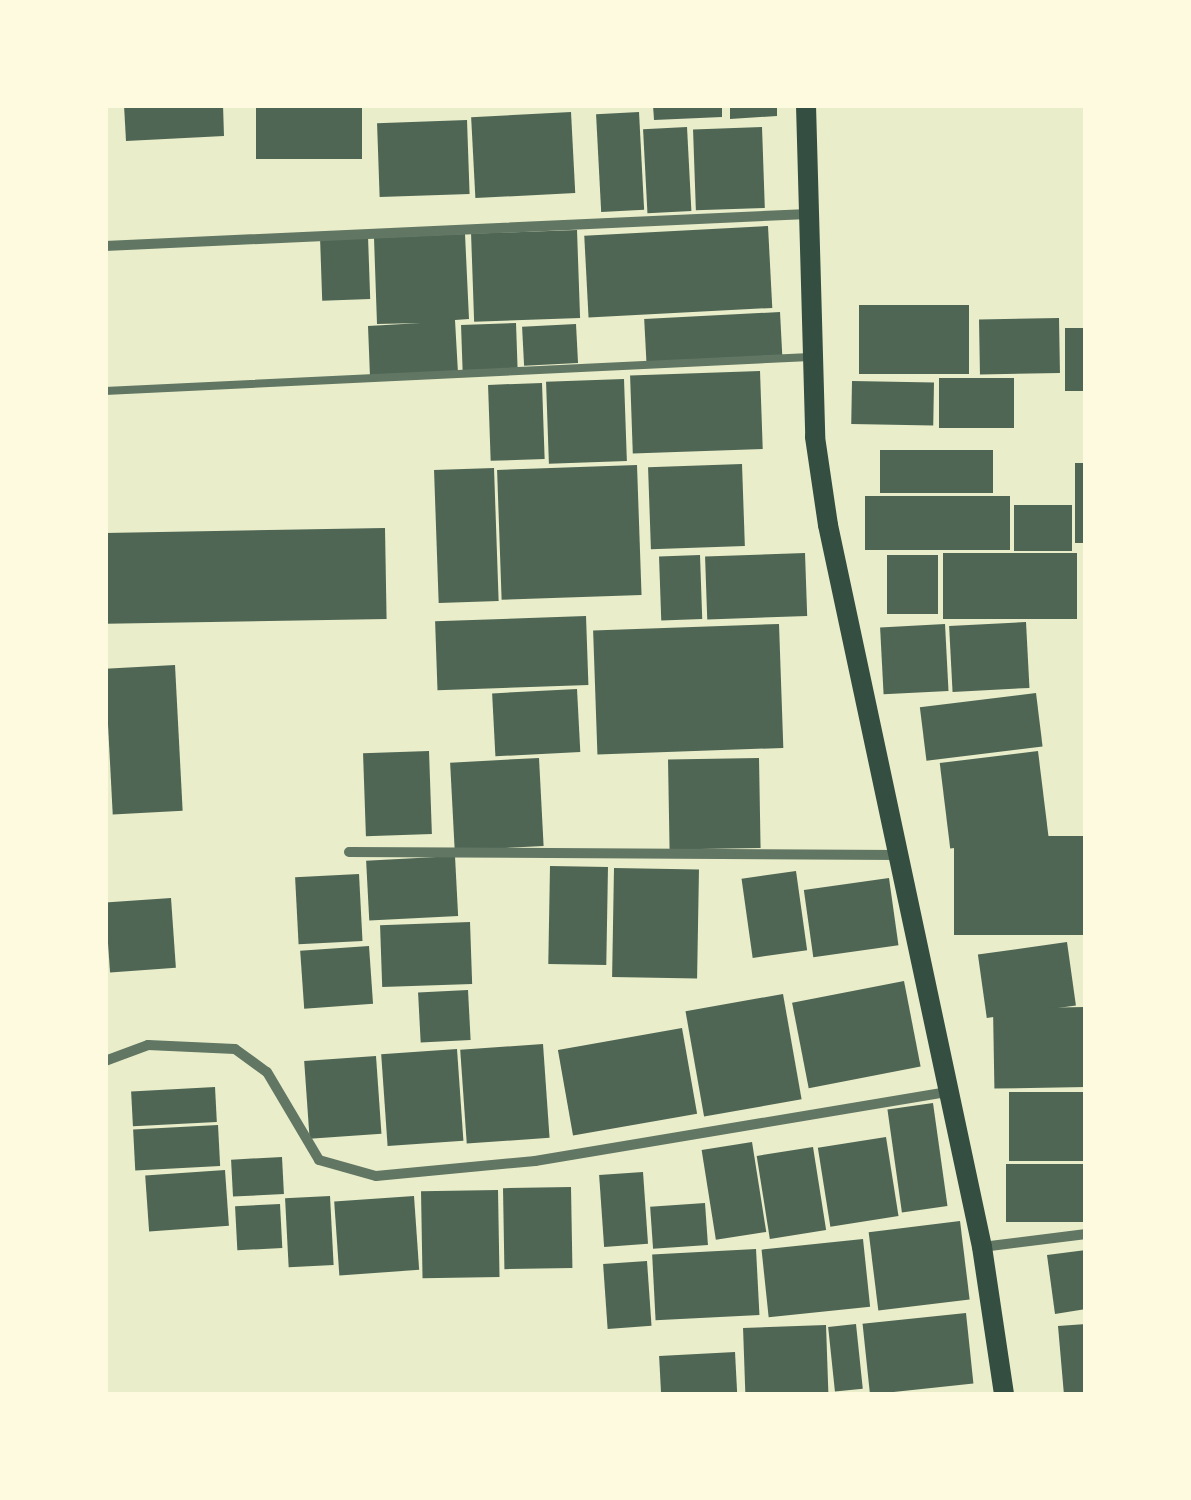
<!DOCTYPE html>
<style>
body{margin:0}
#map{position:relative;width:1191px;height:1500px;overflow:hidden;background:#e9edc9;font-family:Arial,sans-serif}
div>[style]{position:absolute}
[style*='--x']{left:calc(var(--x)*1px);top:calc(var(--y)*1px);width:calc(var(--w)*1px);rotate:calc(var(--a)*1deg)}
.building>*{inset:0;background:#4f6655;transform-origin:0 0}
.service>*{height:8px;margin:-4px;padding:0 4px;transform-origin:4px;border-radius:4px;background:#617663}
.minor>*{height:10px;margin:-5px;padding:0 5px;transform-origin:5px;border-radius:5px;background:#617663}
.secondary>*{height:20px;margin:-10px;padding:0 10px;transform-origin:10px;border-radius:10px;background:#344e41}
span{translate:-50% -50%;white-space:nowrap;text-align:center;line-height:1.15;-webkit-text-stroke:9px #fefae0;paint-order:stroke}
.frame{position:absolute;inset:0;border:108px solid #fefae0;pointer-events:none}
</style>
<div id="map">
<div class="building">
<div style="clip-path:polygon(124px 105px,223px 105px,224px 136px,126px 141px)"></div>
<div style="left:256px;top:105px;width:106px;height:54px"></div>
<div style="clip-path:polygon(653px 105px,722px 105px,722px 117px,654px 120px)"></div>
<div style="clip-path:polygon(730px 105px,777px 105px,777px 116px,730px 119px)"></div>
<div style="left:571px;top:112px;width:81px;height:100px;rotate:87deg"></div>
<div style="left:639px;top:112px;width:98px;height:43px;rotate:87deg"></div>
<div style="left:467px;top:120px;width:74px;height:90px;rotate:88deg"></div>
<div style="left:687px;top:127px;width:84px;height:44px;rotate:87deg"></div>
<div style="left:762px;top:127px;width:81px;height:69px;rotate:88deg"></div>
<div style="left:768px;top:226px;width:82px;height:184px;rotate:87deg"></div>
<div style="left:577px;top:230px;width:88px;height:106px;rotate:88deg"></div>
<div style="clip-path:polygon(465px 234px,469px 319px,455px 320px,458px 373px,370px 377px,368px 326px,421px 323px,377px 324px,374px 238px)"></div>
<div style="left:368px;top:236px;width:63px;height:48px;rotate:88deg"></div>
<div style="left:859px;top:305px;width:110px;height:69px"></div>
<div style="left:780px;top:312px;width:43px;height:136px;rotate:87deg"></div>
<div style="left:1059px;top:318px;width:55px;height:80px;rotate:89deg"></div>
<div style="left:516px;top:323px;width:46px;height:55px;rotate:88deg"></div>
<div style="left:576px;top:324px;width:39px;height:54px;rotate:87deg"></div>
<div style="left:1065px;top:328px;width:21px;height:63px"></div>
<div style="left:760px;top:371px;width:78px;height:130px;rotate:88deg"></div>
<div style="left:1014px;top:378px;width:50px;height:75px;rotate:90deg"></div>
<div style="left:624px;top:379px;width:82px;height:78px;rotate:88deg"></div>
<div style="left:852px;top:381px;width:82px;height:43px;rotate:1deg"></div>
<div style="left:542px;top:383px;width:76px;height:54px;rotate:88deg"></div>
<div style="left:880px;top:450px;width:113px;height:43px"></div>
<div style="left:1075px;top:463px;width:11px;height:80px"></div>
<div style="left:742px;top:464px;width:82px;height:94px;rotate:88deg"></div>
<div style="left:637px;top:465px;width:130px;height:140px;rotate:88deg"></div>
<div style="left:494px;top:468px;width:133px;height:60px;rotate:88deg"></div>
<div style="left:865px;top:496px;width:145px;height:54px"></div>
<div style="left:1014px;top:505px;width:58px;height:46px"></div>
<div style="left:385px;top:528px;width:91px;height:280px;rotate:89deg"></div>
<div style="left:805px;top:553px;width:63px;height:100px;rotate:88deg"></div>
<div style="left:1077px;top:553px;width:66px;height:134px;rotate:90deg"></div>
<div style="left:700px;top:555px;width:64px;height:41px;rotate:88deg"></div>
<div style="left:887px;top:555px;width:51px;height:59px"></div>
<div style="left:586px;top:616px;width:69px;height:151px;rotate:88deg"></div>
<div style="left:1026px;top:622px;width:66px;height:77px;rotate:87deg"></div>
<div style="left:779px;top:624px;width:124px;height:186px;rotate:88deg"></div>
<div style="left:945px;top:624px;width:67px;height:65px;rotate:87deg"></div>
<div style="left:175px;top:665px;width:146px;height:70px;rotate:87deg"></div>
<div style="left:577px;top:689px;width:63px;height:85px;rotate:87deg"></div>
<div style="left:1036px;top:693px;width:54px;height:117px;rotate:83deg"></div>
<div style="left:429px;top:751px;width:83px;height:66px;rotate:88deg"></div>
<div style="left:1038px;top:751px;width:86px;height:99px;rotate:83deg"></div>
<div style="left:539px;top:758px;width:88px;height:89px;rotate:87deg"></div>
<div style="left:759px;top:758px;width:90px;height:91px;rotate:89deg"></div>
<div style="left:1086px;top:836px;width:99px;height:132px;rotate:90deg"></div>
<div style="left:455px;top:856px;width:60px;height:89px;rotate:87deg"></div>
<div style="left:550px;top:866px;width:58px;height:98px;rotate:1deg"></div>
<div style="left:614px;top:868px;width:85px;height:109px;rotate:1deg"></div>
<div style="left:796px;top:871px;width:80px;height:55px;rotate:82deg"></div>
<div style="left:359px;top:874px;width:67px;height:64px;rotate:87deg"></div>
<div style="left:889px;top:878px;width:68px;height:86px;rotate:82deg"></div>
<div style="left:171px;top:898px;width:70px;height:66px;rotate:86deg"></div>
<div style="left:470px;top:922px;width:62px;height:90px;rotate:88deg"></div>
<div style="left:1067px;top:942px;width:64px;height:90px;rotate:82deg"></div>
<div style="left:369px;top:946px;width:58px;height:69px;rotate:86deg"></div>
<div style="left:904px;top:981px;width:87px;height:114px;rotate:79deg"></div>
<div style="left:468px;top:990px;width:50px;height:50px;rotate:87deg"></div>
<div style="left:783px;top:994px;width:107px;height:99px;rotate:80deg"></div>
<div style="left:1085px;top:1007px;width:80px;height:92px;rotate:89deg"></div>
<div style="left:682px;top:1028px;width:87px;height:126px;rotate:80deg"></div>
<div style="left:543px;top:1044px;width:94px;height:83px;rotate:86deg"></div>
<div style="left:457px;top:1049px;width:92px;height:76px;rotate:86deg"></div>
<div style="left:376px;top:1056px;width:78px;height:72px;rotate:86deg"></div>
<div style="left:215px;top:1087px;width:35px;height:84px;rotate:87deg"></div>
<div style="left:1086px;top:1092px;width:69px;height:77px;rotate:90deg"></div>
<div style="left:933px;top:1103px;width:104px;height:46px;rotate:82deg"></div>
<div style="left:218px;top:1125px;width:41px;height:85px;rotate:87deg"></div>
<div style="left:886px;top:1137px;width:80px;height:69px;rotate:81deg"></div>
<div style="left:752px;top:1142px;width:91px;height:51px;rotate:81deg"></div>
<div style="left:813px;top:1147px;width:84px;height:57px;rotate:81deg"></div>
<div style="left:282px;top:1157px;width:37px;height:51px;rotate:87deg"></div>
<div style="left:1086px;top:1164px;width:58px;height:80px;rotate:90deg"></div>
<div style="left:225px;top:1170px;width:56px;height:80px;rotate:86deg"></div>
<div style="left:643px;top:1172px;width:72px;height:44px;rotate:86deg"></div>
<div style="left:571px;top:1187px;width:81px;height:68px;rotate:89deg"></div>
<div style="left:498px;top:1190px;width:87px;height:77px;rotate:89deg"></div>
<div style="left:330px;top:1196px;width:69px;height:45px;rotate:87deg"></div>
<div style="left:414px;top:1196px;width:74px;height:80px;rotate:86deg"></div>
<div style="left:705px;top:1203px;width:42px;height:55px;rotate:86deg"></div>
<div style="left:280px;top:1204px;width:44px;height:45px;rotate:87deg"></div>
<div style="left:960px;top:1221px;width:79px;height:92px;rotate:83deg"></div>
<div style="left:863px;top:1239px;width:68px;height:102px;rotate:84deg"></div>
<div style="left:756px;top:1249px;width:66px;height:104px;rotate:87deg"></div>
<div style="clip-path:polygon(1086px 1250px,1086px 1309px,1055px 1314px,1047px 1255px)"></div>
<div style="left:647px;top:1261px;width:65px;height:44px;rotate:86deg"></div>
<div style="left:966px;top:1313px;width:71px;height:104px;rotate:84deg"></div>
<div style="left:856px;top:1324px;width:65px;height:28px;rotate:84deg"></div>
<div style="clip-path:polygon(1086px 1324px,1086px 1395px,1064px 1395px,1058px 1326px)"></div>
<div style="left:826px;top:1325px;width:70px;height:83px;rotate:88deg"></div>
<div style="left:735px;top:1352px;width:43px;height:76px;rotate:87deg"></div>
</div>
<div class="service">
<div style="--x:105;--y:391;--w:706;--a:-2.76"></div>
</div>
<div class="minor">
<div style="--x:105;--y:246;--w:704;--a:-2.61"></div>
<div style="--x:349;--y:852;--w:549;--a:0.31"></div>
<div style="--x:105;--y:1061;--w:46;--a:-20.4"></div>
<div style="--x:148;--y:1045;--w:87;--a:2.6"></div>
<div style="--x:235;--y:1049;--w:39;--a:36"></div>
<div style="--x:267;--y:1072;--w:102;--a:59.4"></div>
<div style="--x:319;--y:1160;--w:59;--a:15.7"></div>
<div style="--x:376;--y:1176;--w:160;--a:-5.4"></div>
<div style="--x:535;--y:1161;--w:420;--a:-9.5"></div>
<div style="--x:982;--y:1247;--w:105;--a:-7.1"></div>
</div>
<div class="secondary">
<div style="--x:806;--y:105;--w:332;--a:88.4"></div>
<div style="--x:815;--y:437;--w:89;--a:81.6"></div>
<div style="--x:828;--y:525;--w:738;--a:77.96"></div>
<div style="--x:982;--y:1247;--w:150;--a:81.5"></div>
</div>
<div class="frame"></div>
</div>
